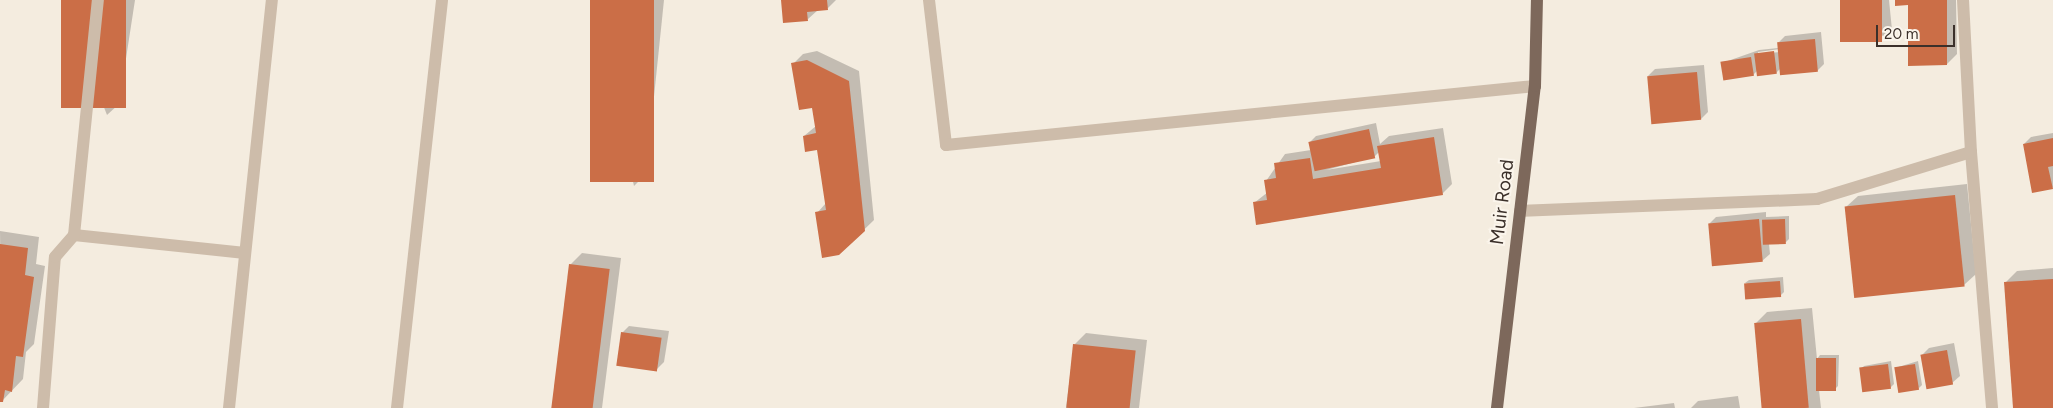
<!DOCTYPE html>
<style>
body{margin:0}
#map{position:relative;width:2053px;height:408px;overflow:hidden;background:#f4ecdf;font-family:Figtree,sans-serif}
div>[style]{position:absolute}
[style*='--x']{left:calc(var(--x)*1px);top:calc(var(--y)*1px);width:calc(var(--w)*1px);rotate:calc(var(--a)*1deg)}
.shadow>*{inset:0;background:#0003}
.building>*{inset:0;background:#cb6e47;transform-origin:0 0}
.minor>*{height:12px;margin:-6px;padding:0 6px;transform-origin:6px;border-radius:6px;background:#cdbcaa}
.major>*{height:12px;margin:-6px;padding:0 6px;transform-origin:6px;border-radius:6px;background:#7d685b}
span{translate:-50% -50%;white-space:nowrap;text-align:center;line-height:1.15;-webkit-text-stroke:4px #fbf5ec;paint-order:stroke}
.street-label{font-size:19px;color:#3b302a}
.scale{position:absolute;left:1876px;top:25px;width:79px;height:22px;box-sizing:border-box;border:2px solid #3b302a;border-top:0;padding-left:6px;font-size:15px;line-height:18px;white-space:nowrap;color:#3b302a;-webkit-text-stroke:4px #fbf5ec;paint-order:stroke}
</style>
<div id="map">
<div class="shadow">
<div style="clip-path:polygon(62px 0,135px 0,119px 104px,107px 115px)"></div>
<div style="clip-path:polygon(591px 0,664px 0,646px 174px,634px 186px)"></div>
<div style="clip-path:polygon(782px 0,836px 0,828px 8px,818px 10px,808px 19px)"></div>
<div style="clip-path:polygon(1842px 0,1889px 0,1892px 30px,1884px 37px)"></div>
<div style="clip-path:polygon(1896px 0,1956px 0,1957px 54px,1947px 64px,1909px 4px)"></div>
<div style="clip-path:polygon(evenodd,1821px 32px,1824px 64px,1817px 71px,1781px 68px,1776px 73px,1758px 70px,1754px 74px,1722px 63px,1759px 50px,1778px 48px,1778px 43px,1785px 36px,1821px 32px,1780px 49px,1780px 52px,1758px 54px,1758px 52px,1780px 49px)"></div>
<div style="clip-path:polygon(817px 51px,859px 71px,874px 220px,839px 254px,817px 213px,826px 203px,818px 148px,804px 136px,816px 126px,813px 107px,793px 64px,803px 54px)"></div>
<div style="clip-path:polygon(1704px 65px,1708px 112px,1701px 119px,1648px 76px,1655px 69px)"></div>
<div style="clip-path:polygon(evenodd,1376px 123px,1380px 144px,1389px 136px,1443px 128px,1452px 184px,1442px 194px,1254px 203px,1268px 192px,1266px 181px,1285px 154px,1311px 150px,1309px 143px,1316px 136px,1376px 123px,1380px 151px,1381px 161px,1326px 170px,1374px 157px,1380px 151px)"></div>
<div style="clip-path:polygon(2053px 133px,2053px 187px,2052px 188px,2024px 144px,2031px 137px)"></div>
<div style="clip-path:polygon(1967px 184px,1976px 274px,1964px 285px,1846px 207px,1858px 196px)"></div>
<div style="clip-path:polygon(1766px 212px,1766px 217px,1789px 216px,1789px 239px,1786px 242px,1769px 244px,1770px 254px,1762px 261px,1709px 224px,1716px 217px)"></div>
<div style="clip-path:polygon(0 231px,39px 237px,36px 264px,45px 266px,34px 344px,26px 352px,23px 379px,2px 401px)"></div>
<div style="clip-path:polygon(582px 253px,621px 258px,602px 408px,552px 408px,570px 265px)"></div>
<div style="clip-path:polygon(2053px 268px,2053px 408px,2014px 408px,2005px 283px,2017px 271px)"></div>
<div style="clip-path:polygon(1783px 277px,1784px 292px,1780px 296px,1745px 283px,1749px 280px)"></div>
<div style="clip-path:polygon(1812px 308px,1817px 359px,1820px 355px,1839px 355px,1838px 386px,1834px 390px,1819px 390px,1821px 408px,1763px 408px,1755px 324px,1767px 312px)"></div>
<div style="clip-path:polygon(629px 326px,669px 331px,664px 362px,657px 369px,622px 333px)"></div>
<div style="clip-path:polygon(1086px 333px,1147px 340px,1139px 408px,1066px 408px,1074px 345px)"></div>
<div style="clip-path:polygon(1954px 343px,1960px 376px,1952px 383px,1922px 355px,1929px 348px)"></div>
<div style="clip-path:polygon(1891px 361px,1894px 384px,1891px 387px,1860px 370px,1864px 366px)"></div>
<div style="clip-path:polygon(1918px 361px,1922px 385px,1919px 388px,1895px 368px)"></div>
<div style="clip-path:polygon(1738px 396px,1740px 408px,1691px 408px,1698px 401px)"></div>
<div style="clip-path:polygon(1674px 403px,1675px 408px,1633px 408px,1634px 408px)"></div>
</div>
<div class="building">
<div style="left:61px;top:0;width:65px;height:108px"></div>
<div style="left:590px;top:0;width:64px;height:182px"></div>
<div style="clip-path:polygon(781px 0,827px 0,828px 10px,807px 12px,808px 21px,783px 23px)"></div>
<div style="left:1840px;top:0;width:42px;height:42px"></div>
<div style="clip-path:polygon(1895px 0,1947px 0,1947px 65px,1908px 66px,1908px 5px,1895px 6px)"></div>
<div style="left:1815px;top:39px;width:33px;height:38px;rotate:85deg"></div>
<div style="left:1774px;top:51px;width:23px;height:20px;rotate:83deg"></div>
<div style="left:1751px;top:57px;width:19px;height:31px;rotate:81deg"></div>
<div style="clip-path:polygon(807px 60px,849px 81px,865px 231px,839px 255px,822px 258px,815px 212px,826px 210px,817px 150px,805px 152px,803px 136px,816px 133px,812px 108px,799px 110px,791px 63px)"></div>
<div style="left:1697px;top:72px;width:48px;height:50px;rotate:85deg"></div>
<div style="left:1369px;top:129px;width:30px;height:62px;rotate:78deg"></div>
<div style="clip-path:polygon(1434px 137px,1443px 195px,1256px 225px,1253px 202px,1267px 200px,1264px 180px,1276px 178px,1274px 163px,1310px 158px,1313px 179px,1381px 168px,1377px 146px)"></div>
<div style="clip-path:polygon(2053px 138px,2053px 166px,2048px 167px,2053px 189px,2032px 193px,2023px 144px)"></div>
<div style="left:1955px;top:195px;width:92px;height:111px;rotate:84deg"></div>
<div style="left:1759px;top:219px;width:43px;height:51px;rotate:85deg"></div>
<div style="left:1785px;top:219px;width:25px;height:23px;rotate:88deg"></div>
<div style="clip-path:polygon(0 244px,28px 248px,25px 275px,34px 277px,23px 357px,16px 356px,12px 392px,5px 390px,3px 402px,0 402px)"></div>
<div style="left:569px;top:264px;width:41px;height:145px;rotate:7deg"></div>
<div style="clip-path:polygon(2053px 279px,2053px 408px,2013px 408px,2004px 282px)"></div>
<div style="left:1780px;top:281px;width:16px;height:36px;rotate:86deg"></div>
<div style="left:1801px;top:319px;width:89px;height:47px;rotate:85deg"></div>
<div style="left:621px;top:332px;width:41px;height:34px;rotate:8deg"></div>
<div style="left:1073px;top:344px;width:63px;height:64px;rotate:6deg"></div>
<div style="left:1947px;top:350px;width:35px;height:27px;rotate:80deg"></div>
<div style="left:1816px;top:358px;width:20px;height:33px"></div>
<div style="left:1888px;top:364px;width:25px;height:29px;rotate:83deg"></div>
<div style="left:1915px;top:364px;width:26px;height:21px;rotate:81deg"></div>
</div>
<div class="minor">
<div style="--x:929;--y:0;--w:146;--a:83.3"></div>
<div style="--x:946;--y:145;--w:592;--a:-5.72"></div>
<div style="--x:1963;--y:0;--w:152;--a:87"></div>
<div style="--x:1971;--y:152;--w:257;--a:85.3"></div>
<div style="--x:1520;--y:211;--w:297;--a:-2.3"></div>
<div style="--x:1817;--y:199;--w:161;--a:-17"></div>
<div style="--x:74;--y:235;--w:172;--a:6"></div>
<div style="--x:43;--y:408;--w:151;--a:-85.5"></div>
<div style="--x:55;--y:257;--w:29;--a:-49"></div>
<div style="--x:74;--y:235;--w:236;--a:-84.2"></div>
<div style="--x:229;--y:408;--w:410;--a:-84"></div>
<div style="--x:397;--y:408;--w:410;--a:-83.7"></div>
</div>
<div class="major">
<div style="--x:1497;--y:408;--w:324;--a:-83.3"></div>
<div style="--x:1535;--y:86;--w:86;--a:-88.7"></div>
</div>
<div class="street-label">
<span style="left:1502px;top:202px;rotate:-83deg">Muir Road</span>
</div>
<div class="scale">20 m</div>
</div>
